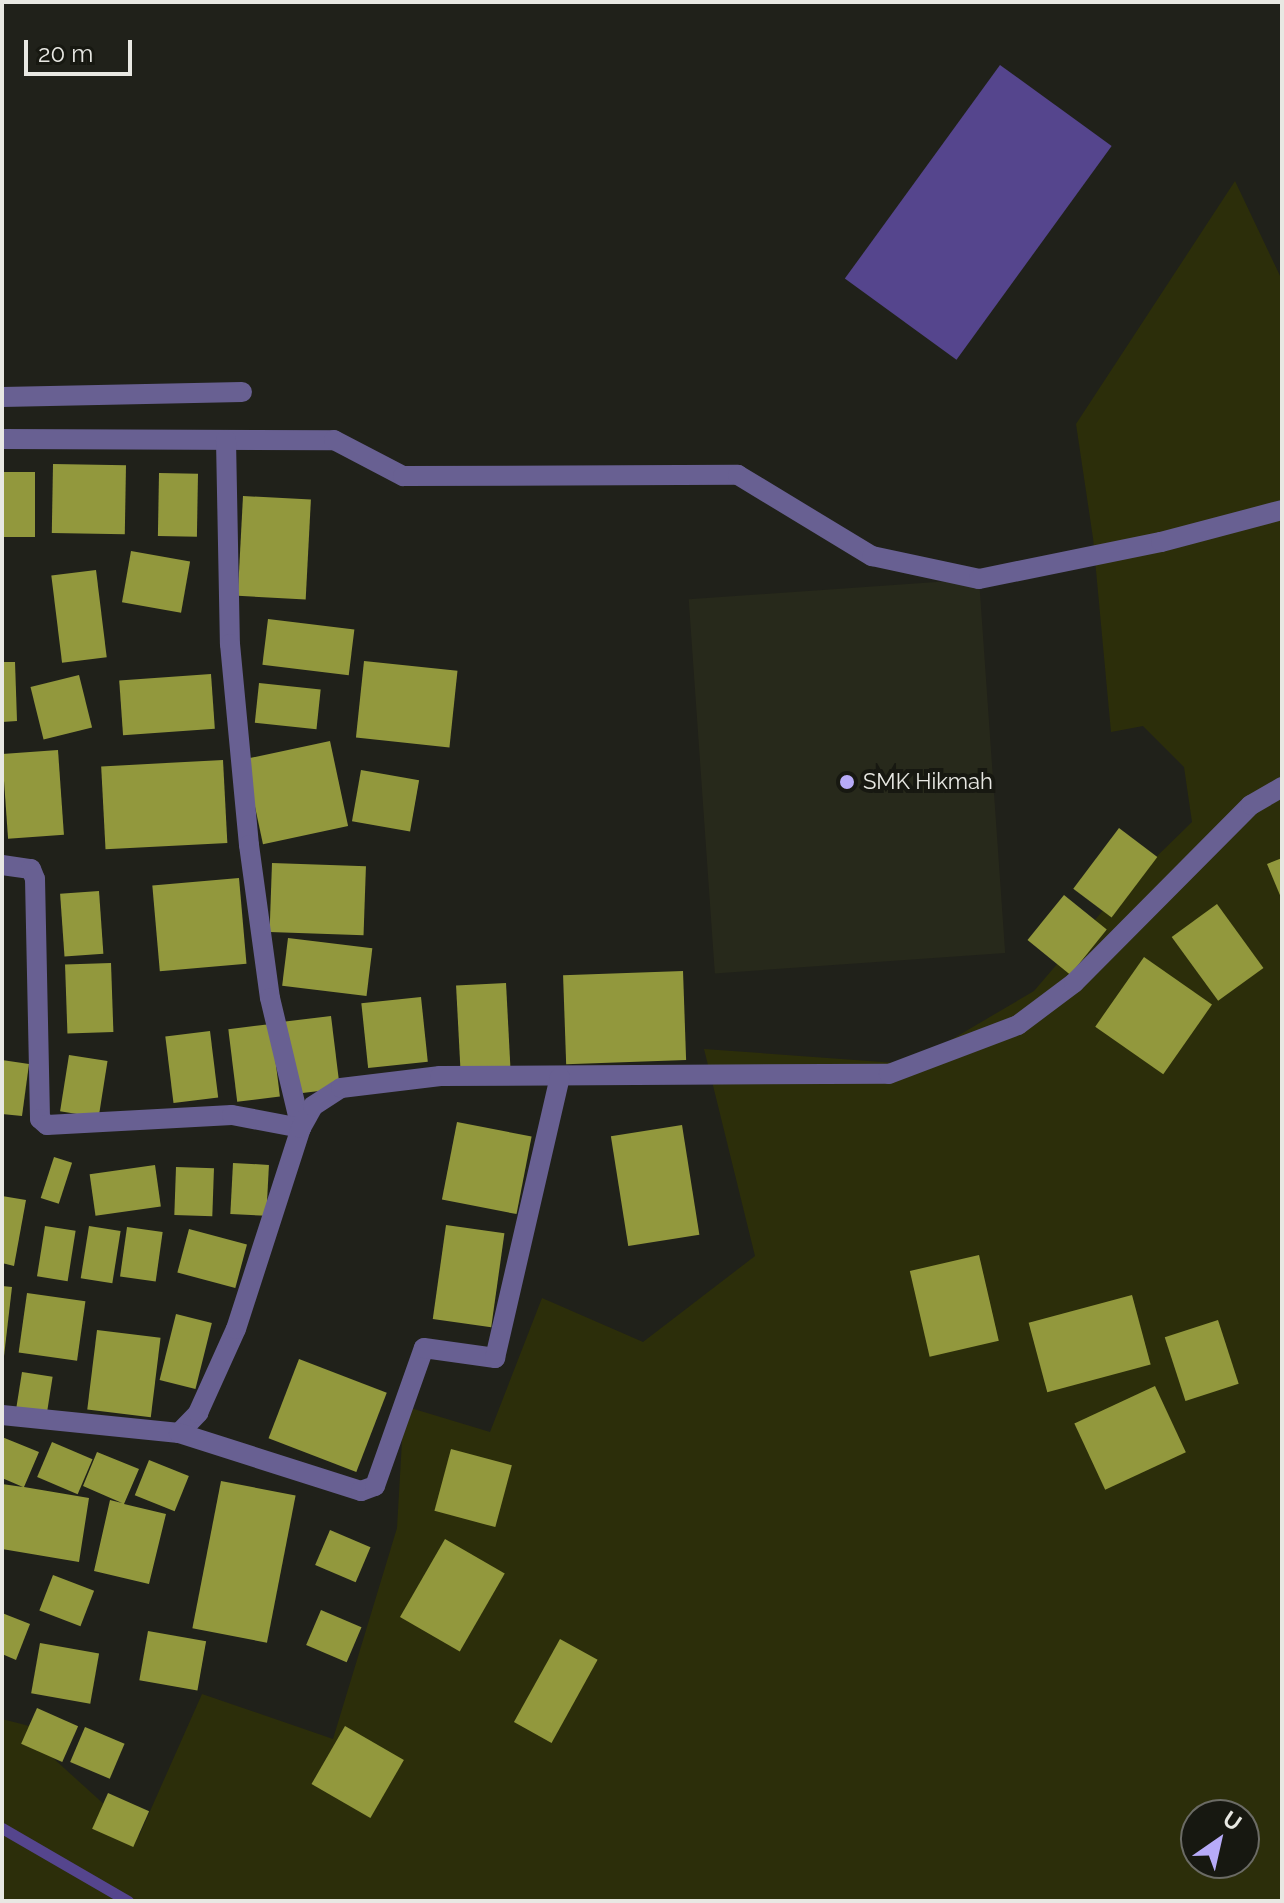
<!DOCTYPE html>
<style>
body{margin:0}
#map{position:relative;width:1284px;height:1903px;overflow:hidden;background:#20211a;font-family:Raleway,sans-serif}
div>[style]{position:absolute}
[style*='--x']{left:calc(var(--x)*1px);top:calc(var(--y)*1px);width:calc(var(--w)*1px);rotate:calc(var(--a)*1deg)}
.built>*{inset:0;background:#27291b;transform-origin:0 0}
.green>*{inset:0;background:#2c2e0a}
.water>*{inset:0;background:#55458d;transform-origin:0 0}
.stream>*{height:11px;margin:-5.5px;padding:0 5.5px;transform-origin:5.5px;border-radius:5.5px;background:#55458d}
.building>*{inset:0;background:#92983d;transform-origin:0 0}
.minor>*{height:20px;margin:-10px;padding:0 10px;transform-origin:10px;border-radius:10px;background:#686092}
.dots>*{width:22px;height:22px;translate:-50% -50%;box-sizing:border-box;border:4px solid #171811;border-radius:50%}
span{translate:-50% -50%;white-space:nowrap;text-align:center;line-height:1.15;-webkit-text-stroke:8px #171811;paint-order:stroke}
.poi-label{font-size:22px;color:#e8e8e3}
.left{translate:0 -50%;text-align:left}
.frame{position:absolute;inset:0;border:4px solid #e8e8e3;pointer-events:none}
.north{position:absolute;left:1180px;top:1799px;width:80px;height:80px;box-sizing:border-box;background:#171811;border:2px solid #6b6b65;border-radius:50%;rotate:34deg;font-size:22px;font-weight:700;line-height:32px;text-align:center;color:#e8e8e3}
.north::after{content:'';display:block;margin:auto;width:28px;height:36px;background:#b7abf8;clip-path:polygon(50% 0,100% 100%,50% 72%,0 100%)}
.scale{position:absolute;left:24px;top:40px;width:108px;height:36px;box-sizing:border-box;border:4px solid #e8e8e3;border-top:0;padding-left:10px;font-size:24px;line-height:28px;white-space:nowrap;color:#e8e8e3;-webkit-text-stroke:6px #171811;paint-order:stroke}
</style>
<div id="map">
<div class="built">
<div style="left:979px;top:579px;width:375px;height:291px;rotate:86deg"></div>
</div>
<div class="green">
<div style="clip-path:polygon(evenodd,1235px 181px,1282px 280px,1282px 1901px,2px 1901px,2px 1719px,37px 1728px,53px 1758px,139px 1836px,202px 1694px,333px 1739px,397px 1528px,404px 1406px,490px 1432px,542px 1298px,643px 1342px,755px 1256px,704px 1049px,910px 1064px,1034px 991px,1112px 900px,1192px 822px,1184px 767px,1143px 726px,1111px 732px,1093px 538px,1076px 424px,1235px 181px,1196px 1815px,1244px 1815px,1244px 1863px,1196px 1863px,1196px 1815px)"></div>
</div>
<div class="water">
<div style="left:1000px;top:65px;width:138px;height:264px;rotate:36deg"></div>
</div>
<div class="stream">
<div style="--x:2;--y:1828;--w:146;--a:30.1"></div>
</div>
<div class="building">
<div style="left:53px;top:464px;width:73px;height:69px;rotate:1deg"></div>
<div style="left:2px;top:472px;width:33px;height:65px"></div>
<div style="left:159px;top:473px;width:39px;height:63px;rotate:1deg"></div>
<div style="left:243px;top:496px;width:68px;height:100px;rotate:3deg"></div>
<div style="left:131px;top:551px;width:60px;height:52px;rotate:10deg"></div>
<div style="left:96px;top:570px;width:88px;height:45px;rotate:83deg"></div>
<div style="left:268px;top:619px;width:87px;height:46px;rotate:7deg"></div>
<div style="left:364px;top:661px;width:94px;height:77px;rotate:6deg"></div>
<div style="clip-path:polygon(2px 662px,15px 662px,17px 721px,2px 722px)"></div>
<div style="left:211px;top:674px;width:55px;height:92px;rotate:86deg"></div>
<div style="left:79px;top:675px;width:54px;height:50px;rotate:76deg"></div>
<div style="left:259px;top:683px;width:62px;height:40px;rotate:6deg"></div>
<div style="left:330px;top:741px;width:87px;height:87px;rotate:78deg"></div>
<div style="left:58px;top:750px;width:85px;height:56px;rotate:86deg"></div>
<div style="left:223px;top:760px;width:83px;height:122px;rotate:87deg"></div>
<div style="left:361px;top:770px;width:59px;height:52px;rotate:10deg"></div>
<div style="left:1119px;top:828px;width:48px;height:76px;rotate:37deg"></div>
<div style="clip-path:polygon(1282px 858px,1282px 900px,1267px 864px)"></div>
<div style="left:272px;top:863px;width:94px;height:69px;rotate:2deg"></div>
<div style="left:239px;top:878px;width:86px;height:87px;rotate:85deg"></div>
<div style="left:99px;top:891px;width:63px;height:39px;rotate:86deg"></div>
<div style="left:1064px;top:895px;width:55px;height:58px;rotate:39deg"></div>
<div style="left:1217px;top:904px;width:79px;height:56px;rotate:54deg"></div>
<div style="left:288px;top:938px;width:85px;height:48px;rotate:7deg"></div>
<div style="left:1144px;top:957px;width:83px;height:85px;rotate:35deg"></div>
<div style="left:111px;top:963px;width:69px;height:46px;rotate:88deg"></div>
<div style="left:683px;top:971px;width:89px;height:120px;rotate:88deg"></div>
<div style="left:506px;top:983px;width:85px;height:50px;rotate:87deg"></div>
<div style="left:421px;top:997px;width:65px;height:60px;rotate:84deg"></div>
<div style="left:331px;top:1016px;width:73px;height:46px;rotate:83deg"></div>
<div style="left:271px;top:1024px;width:73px;height:43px;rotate:83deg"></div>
<div style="left:210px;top:1031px;width:67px;height:45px;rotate:83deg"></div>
<div style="left:69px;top:1055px;width:39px;height:57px;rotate:9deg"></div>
<div style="clip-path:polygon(2px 1060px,29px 1064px,22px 1116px,2px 1114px)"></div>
<div style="left:457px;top:1122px;width:76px;height:79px;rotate:11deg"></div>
<div style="left:682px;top:1125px;width:111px;height:72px;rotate:81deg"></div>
<div style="left:54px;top:1157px;width:19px;height:43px;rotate:18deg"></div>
<div style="left:233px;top:1163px;width:36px;height:51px;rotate:3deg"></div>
<div style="left:155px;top:1165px;width:42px;height:66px;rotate:82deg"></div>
<div style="left:176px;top:1167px;width:38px;height:48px;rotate:2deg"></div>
<div style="clip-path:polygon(2px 1196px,26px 1200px,14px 1266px,2px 1263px)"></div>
<div style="left:446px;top:1225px;width:59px;height:95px;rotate:8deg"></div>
<div style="left:45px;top:1226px;width:31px;height:51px;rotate:9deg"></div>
<div style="left:89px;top:1226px;width:32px;height:53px;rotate:9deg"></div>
<div style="left:127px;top:1227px;width:36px;height:50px;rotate:8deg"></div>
<div style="left:189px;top:1229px;width:60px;height:45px;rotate:15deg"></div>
<div style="left:979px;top:1255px;width:88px;height:71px;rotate:77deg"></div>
<div style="clip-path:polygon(2px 1286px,12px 1287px,4px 1356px,2px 1356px)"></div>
<div style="left:27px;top:1293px;width:59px;height:60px;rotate:8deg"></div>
<div style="left:1132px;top:1295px;width:72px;height:107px;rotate:75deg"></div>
<div style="left:176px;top:1314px;width:37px;height:68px;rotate:14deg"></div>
<div style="left:1218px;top:1320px;width:67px;height:56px;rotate:72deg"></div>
<div style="left:97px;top:1330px;width:64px;height:80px;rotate:7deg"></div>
<div style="left:299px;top:1359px;width:94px;height:85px;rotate:21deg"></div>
<div style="left:22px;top:1372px;width:31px;height:37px;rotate:9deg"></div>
<div style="left:1155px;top:1386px;width:73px;height:89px;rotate:65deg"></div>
<div style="clip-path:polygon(2px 1437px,39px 1452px,24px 1487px,89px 1498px,79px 1562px,2px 1549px,2px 1484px,23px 1487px,2px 1478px)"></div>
<div style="left:52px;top:1442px;width:44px;height:38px;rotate:23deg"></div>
<div style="left:451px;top:1449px;width:63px;height:64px;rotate:15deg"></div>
<div style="clip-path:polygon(97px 1452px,139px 1469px,124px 1504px,166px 1514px,149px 1584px,94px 1571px,110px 1500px,122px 1503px,83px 1486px)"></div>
<div style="left:149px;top:1460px;width:43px;height:38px;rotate:22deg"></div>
<div style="left:221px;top:1481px;width:76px;height:150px;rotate:11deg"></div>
<div style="left:330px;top:1530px;width:44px;height:38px;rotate:23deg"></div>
<div style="left:445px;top:1539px;width:69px;height:90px;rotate:30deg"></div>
<div style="left:53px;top:1575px;width:44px;height:38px;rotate:21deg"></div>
<div style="left:321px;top:1610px;width:44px;height:38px;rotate:23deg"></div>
<div style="clip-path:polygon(2px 1613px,30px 1624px,16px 1660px,2px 1654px)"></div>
<div style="left:148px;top:1631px;width:59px;height:50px;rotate:10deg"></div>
<div style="left:560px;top:1639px;width:43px;height:95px;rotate:29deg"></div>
<div style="left:40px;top:1643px;width:60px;height:51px;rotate:10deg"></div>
<div style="left:37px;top:1708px;width:45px;height:39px;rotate:24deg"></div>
<div style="left:345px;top:1726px;width:68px;height:67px;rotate:30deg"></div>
<div style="left:85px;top:1727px;width:43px;height:38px;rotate:23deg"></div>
<div style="left:108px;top:1793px;width:45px;height:39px;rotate:24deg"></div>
</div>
<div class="minor">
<div style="--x:2;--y:397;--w:240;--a:-1.2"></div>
<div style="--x:2;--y:439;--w:332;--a:0.2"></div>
<div style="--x:334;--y:440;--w:78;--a:27.6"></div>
<div style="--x:403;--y:476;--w:335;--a:-0.2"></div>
<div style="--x:738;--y:475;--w:157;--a:31.2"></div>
<div style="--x:872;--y:556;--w:109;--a:12.1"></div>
<div style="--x:979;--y:579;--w:186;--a:-11.5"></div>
<div style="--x:1161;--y:542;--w:125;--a:-14.8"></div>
<div style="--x:226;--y:440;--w:204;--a:88.9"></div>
<div style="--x:230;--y:644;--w:202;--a:84.6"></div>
<div style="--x:249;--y:845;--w:154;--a:82.2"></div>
<div style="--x:270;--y:998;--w:134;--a:76.6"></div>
<div style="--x:2;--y:865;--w:29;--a:8"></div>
<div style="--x:31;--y:869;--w:11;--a:68"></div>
<div style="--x:35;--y:879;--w:240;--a:88.8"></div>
<div style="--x:40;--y:1119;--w:9;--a:41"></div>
<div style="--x:47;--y:1125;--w:185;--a:-3.1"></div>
<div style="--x:232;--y:1115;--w:70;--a:10.7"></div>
<div style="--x:2;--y:1415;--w:178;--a:5.8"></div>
<div style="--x:179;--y:1433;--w:28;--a:-46"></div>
<div style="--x:198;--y:1413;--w:92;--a:-65.7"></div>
<div style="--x:236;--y:1329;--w:211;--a:-72.1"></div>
<div style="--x:301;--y:1128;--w:25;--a:-61"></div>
<div style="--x:313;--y:1106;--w:33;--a:-33"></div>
<div style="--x:341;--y:1088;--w:100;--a:-6.9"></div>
<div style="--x:440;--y:1076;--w:449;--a:-0.3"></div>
<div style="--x:889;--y:1074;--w:138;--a:-20.8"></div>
<div style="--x:1018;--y:1025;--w:70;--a:-36.9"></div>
<div style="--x:1074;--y:983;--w:251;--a:-45.2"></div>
<div style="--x:1251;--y:805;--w:36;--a:-30"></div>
<div style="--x:179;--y:1433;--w:191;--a:17.7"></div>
<div style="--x:361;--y:1491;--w:15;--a:-20"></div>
<div style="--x:375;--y:1486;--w:146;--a:-70.5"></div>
<div style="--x:424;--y:1348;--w:72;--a:8"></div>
<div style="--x:495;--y:1358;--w:288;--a:-77"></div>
</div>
<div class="dots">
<div style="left:847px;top:782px;background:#b7abf8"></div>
</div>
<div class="poi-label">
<span class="left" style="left:863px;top:782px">SMK Hikmah</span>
</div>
<div class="frame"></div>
<div class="north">U</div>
<div class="scale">20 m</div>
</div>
